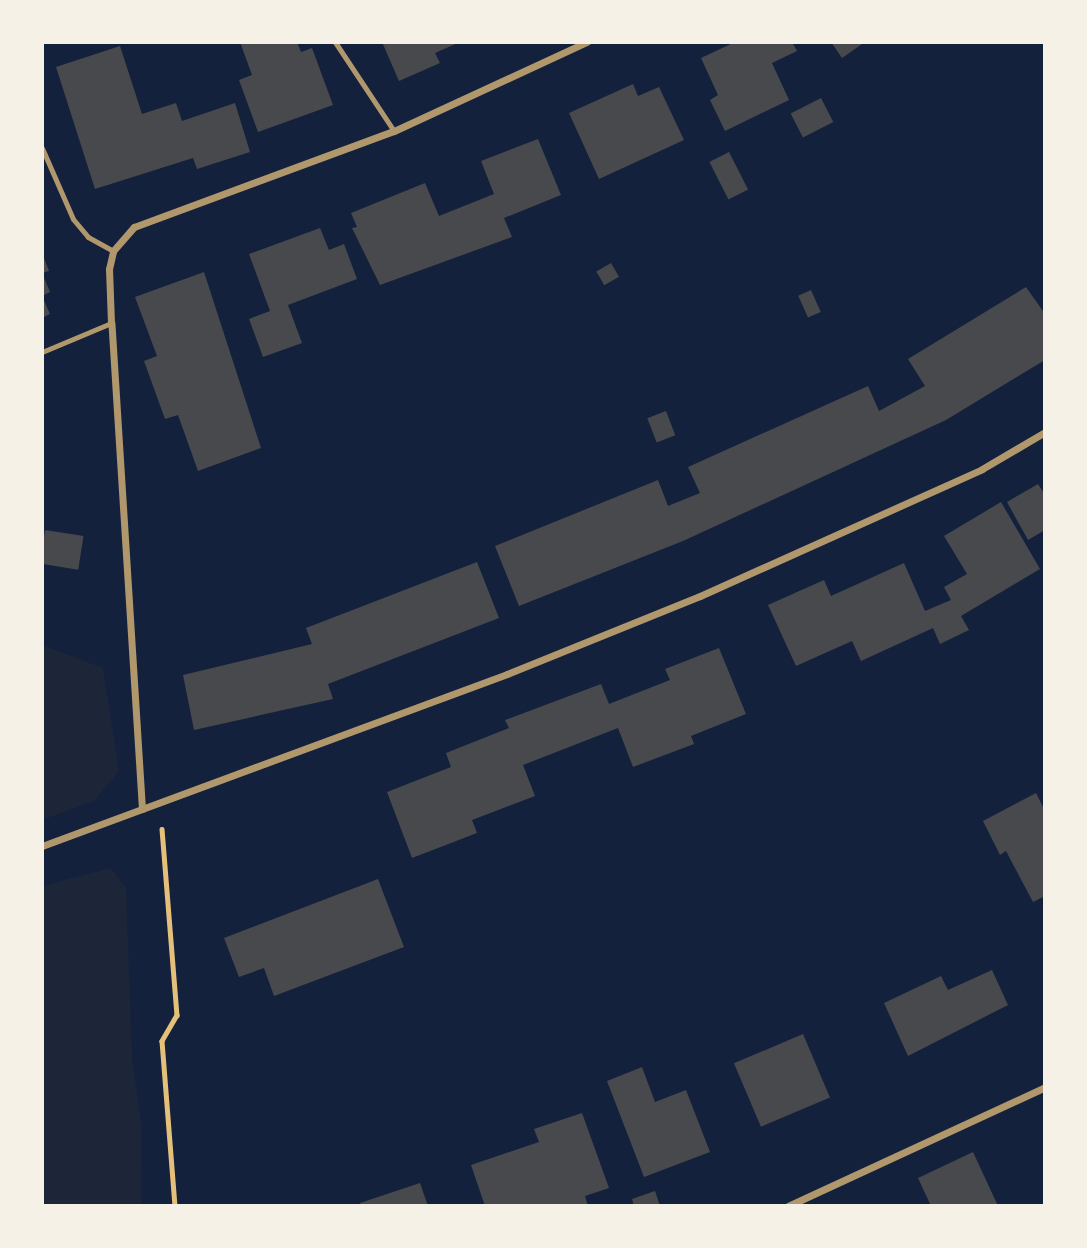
<!DOCTYPE html>
<style>
body{margin:0}
#map{position:relative;width:1087px;height:1248px;overflow:hidden;background:#14213d;font-family:"Titillium Web",sans-serif}
div>[style]{position:absolute}
[style*='--x']{left:calc(var(--x)*1px);top:calc(var(--y)*1px);width:calc(var(--w)*1px);rotate:calc(var(--a)*1deg)}
.green>*{inset:0;background:#1d2539}
.building>*{inset:0;background:#48494c;transform-origin:0 0}
.path>*{height:4.5px;margin:-2.25px;padding:0 2.25px;transform-origin:2.25px;border-radius:2.25px;background:#e5c07b}
.service>*{height:5px;margin:-2.5px;padding:0 2.5px;transform-origin:2.5px;border-radius:2.5px;background:#b1986c}
.minor>*{height:7px;margin:-3.5px;padding:0 3.5px;transform-origin:3.5px;border-radius:3.5px;background:#b1986c}
span{translate:-50% -50%;white-space:nowrap;text-align:center;line-height:1.15;-webkit-text-stroke:7px #f6f1e7;paint-order:stroke}
.frame{position:absolute;inset:0;border:44px solid #f6f1e7;pointer-events:none}
</style>
<div id="map">
<div class="green">
<div style="clip-path:polygon(42px 645px,103px 668px,119px 771px,94px 801px,42px 820px)"></div>
<div style="clip-path:polygon(111px 868px,126px 888px,132px 1057px,142px 1130px,141px 1206px,42px 1206px,42px 886px)"></div>
</div>
<div class="building">
<div style="clip-path:polygon(240px 42px,297px 42px,301px 52px,312px 48px,333px 105px,258px 132px,239px 80px,252px 75px)"></div>
<div style="clip-path:polygon(382px 42px,460px 42px,435px 53px,440px 63px,399px 81px)"></div>
<div style="clip-path:polygon(735px 42px,792px 42px,797px 51px,772px 63px,789px 100px,725px 131px,710px 100px,718px 95px,701px 58px)"></div>
<div style="clip-path:polygon(831px 42px,865px 42px,842px 58px)"></div>
<div style="clip-path:polygon(120px 46px,142px 114px,176px 103px,182px 121px,235px 103px,250px 152px,197px 169px,193px 158px,95px 189px,56px 67px)"></div>
<div style="clip-path:polygon(633px 84px,638px 96px,659px 87px,684px 140px,599px 179px,569px 113px)"></div>
<div style="left:821px;top:98px;width:27px;height:34px;rotate:63deg"></div>
<div style="clip-path:polygon(538px 139px,561px 195px,504px 218px,512px 237px,380px 285px,352px 228px,357px 227px,351px 213px,425px 183px,439px 216px,494px 194px,481px 161px)"></div>
<div style="left:729px;top:152px;width:42px;height:22px;rotate:63deg"></div>
<div style="clip-path:polygon(320px 228px,329px 250px,344px 244px,357px 279px,288px 305px,302px 343px,263px 357px,249px 319px,270px 311px,249px 254px)"></div>
<div style="clip-path:polygon(42px 253px,49px 271px,42px 273px,50px 292px,42px 296px,50px 314px,42px 318px)"></div>
<div style="left:611px;top:263px;width:16px;height:17px;rotate:60deg"></div>
<div style="clip-path:polygon(204px 272px,261px 448px,198px 471px,178px 415px,165px 419px,144px 361px,157px 356px,135px 297px)"></div>
<div style="clip-path:polygon(1026px 287px,1045px 314px,1045px 360px,946px 420px,683px 541px,519px 606px,495px 546px,658px 480px,668px 506px,700px 493px,688px 467px,868px 386px,879px 411px,925px 386px,908px 359px)"></div>
<div style="left:811px;top:290px;width:24px;height:14px;rotate:66deg"></div>
<div style="left:666px;top:411px;width:26px;height:20px;rotate:69deg"></div>
<div style="clip-path:polygon(1038px 484px,1045px 495px,1045px 530px,1028px 540px,1007px 502px)"></div>
<div style="clip-path:polygon(1001px 502px,1040px 569px,961px 616px,969px 630px,940px 644px,933px 628px,861px 661px,852px 641px,796px 666px,768px 605px,824px 580px,831px 596px,904px 563px,925px 611px,951px 600px,944px 587px,967px 574px,944px 536px)"></div>
<div style="left:45px;top:530px;width:39px;height:34px;rotate:9deg"></div>
<div style="clip-path:polygon(477px 562px,499px 618px,328px 684px,333px 699px,194px 730px,183px 675px,312px 644px,306px 628px)"></div>
<div style="clip-path:polygon(719px 648px,746px 714px,691px 736px,694px 744px,633px 767px,618px 728px,523px 765px,535px 796px,472px 820px,477px 833px,412px 858px,387px 792px,451px 767px,446px 753px,509px 728px,505px 720px,601px 684px,609px 704px,670px 680px,665px 669px)"></div>
<div style="clip-path:polygon(1036px 793px,1045px 811px,1045px 896px,1033px 902px,1006px 851px,1000px 855px,983px 821px)"></div>
<div style="clip-path:polygon(378px 879px,404px 947px,274px 996px,264px 968px,239px 977px,224px 938px)"></div>
<div style="clip-path:polygon(992px 970px,1008px 1005px,908px 1056px,884px 1003px,941px 976px,948px 990px)"></div>
<div style="left:803px;top:1034px;width:69px;height:75px;rotate:67deg"></div>
<div style="clip-path:polygon(642px 1067px,655px 1102px,686px 1090px,710px 1152px,644px 1177px,607px 1081px)"></div>
<div style="clip-path:polygon(582px 1113px,609px 1188px,585px 1196px,588px 1206px,485px 1206px,471px 1165px,539px 1142px,534px 1129px)"></div>
<div style="clip-path:polygon(973px 1152px,998px 1206px,931px 1206px,918px 1178px)"></div>
<div style="clip-path:polygon(420px 1183px,428px 1206px,361px 1206px,360px 1203px)"></div>
<div style="clip-path:polygon(655px 1191px,660px 1206px,634px 1206px,632px 1199px)"></div>
</div>
<div class="path">
<div style="--x:162;--y:829;--w:187;--a:85.4"></div>
<div style="--x:177;--y:1015;--w:30;--a:120"></div>
<div style="--x:162;--y:1041;--w:166;--a:85.5"></div>
</div>
<div class="service">
<div style="--x:335;--y:42;--w:107;--a:56.5"></div>
<div style="--x:42;--y:148;--w:77;--a:66.4"></div>
<div style="--x:73;--y:219;--w:23;--a:50"></div>
<div style="--x:88;--y:237;--w:29;--a:29"></div>
<div style="--x:42;--y:352;--w:75;--a:-22.8"></div>
</div>
<div class="minor">
<div style="--x:142;--y:809;--w:487;--a:-93.6"></div>
<div style="--x:111;--y:323;--w:54;--a:-92.1"></div>
<div style="--x:109;--y:269;--w:18;--a:-77"></div>
<div style="--x:113;--y:251;--w:32;--a:-49"></div>
<div style="--x:134;--y:227;--w:277;--a:-20.3"></div>
<div style="--x:394;--y:131;--w:213;--a:-24.8"></div>
<div style="--x:42;--y:846;--w:496;--a:-20.3"></div>
<div style="--x:507;--y:674;--w:208;--a:-22"></div>
<div style="--x:700;--y:596;--w:309;--a:-24.2"></div>
<div style="--x:982;--y:469;--w:73;--a:-30.4"></div>
<div style="--x:788;--y:1206;--w:283;--a:-24.8"></div>
</div>
<div class="frame"></div>
</div>
